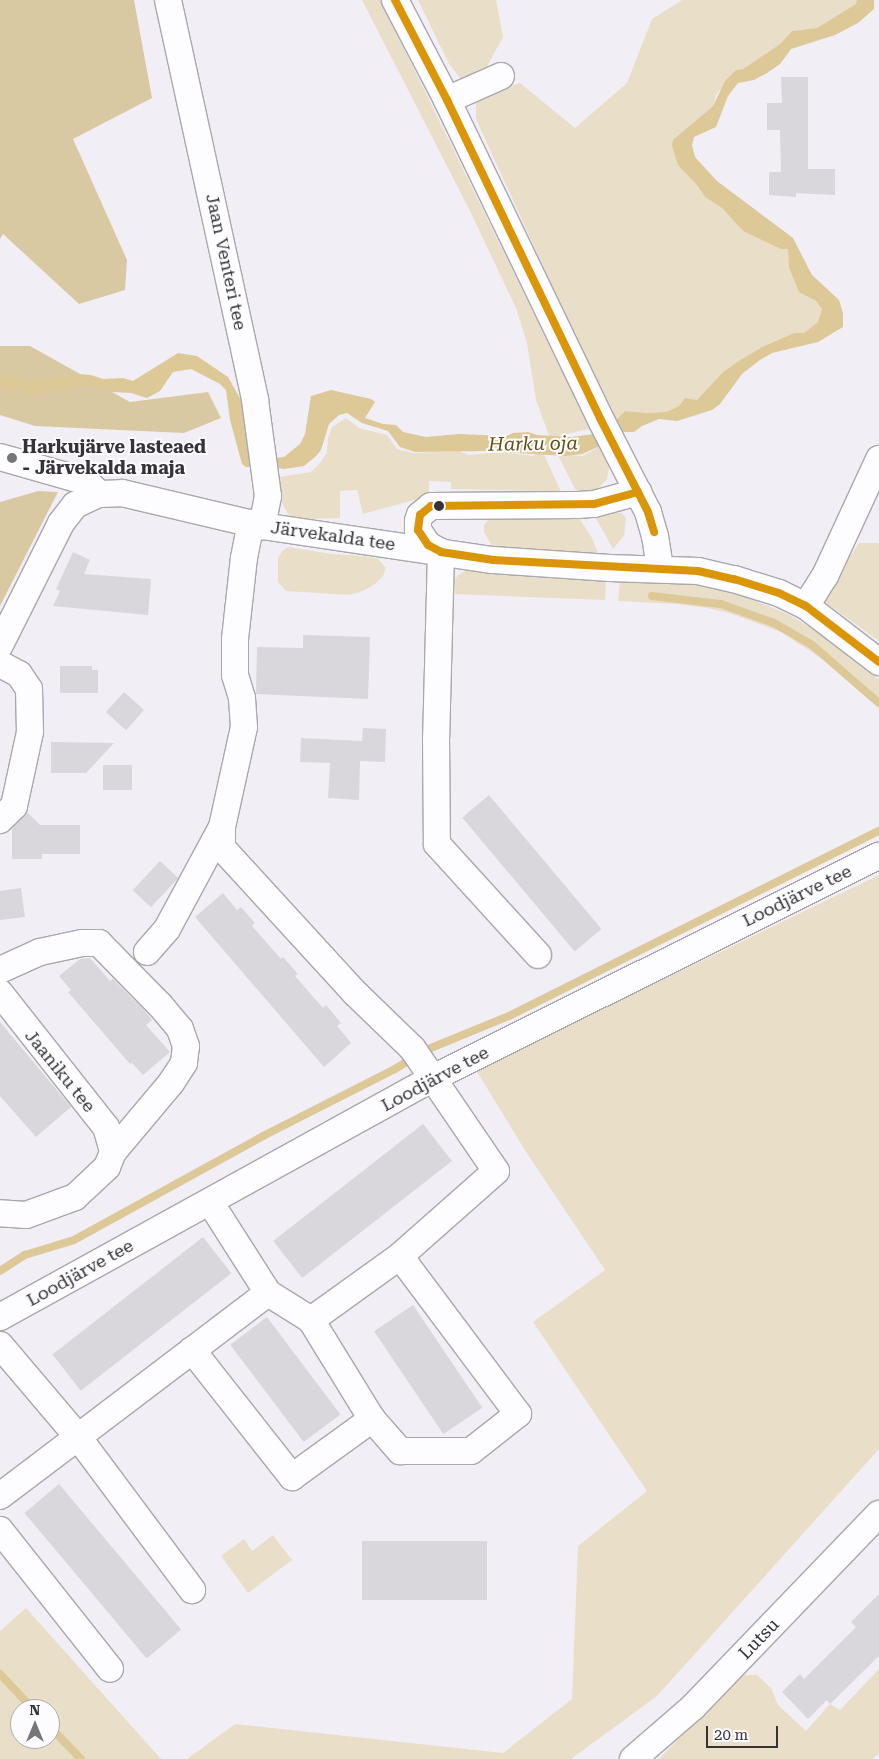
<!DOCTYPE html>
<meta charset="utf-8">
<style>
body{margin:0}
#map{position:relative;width:879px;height:1759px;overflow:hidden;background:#f2eef6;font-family:"Roboto Serif",serif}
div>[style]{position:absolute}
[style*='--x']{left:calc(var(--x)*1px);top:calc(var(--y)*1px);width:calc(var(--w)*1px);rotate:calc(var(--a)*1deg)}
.green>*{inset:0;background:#e9dfc9}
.forest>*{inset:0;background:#d9c9a3}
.water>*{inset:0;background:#dcc997}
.stream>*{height:8px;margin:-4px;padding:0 4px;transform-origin:4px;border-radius:4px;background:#dcc997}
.building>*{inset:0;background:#d9d6dc;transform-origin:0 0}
.roads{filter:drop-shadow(1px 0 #aaa7ad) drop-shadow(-1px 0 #aaa7ad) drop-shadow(0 1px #aaa7ad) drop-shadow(0 -1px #aaa7ad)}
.minor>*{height:26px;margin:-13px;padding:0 13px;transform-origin:13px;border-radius:13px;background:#fdfcfe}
.bus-1>*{height:8px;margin:-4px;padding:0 4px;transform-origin:4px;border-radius:4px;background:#da9508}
.dots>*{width:14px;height:14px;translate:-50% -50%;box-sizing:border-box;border:2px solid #fcfbfe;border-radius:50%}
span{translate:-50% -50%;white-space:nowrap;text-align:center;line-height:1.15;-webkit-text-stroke:4px #fcfbfe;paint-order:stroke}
.street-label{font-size:18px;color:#353238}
.poi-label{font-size:18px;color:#353238;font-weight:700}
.left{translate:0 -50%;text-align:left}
.water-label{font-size:19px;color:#604f14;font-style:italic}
.north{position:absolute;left:10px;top:1699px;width:50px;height:50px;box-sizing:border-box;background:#fcfbfe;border:1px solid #acabaf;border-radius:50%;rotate:0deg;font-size:14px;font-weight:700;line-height:20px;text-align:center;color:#353238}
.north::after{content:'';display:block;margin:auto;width:18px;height:22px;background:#77747a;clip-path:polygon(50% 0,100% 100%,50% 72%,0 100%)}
.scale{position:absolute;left:706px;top:1726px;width:72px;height:22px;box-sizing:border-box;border:2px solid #353238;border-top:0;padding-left:6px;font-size:15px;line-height:18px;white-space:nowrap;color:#353238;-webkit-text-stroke:4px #fcfbfe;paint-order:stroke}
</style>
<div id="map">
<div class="green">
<div style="clip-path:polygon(362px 0,380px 0,384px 8px,559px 365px,593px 428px,550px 438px,536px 400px,527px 343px,516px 308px,470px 211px)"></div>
<div style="clip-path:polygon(418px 0,496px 0,503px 37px,484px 72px,462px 80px,449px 64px)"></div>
<div style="clip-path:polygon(682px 0,857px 0,857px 4px,817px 28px,792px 31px,780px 44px,743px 69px,736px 70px,716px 95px,713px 106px,674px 140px,705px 197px,722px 208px,743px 231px,788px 249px,789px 269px,799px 291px,816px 301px,822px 309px,822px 314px,818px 322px,804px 333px,794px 333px,762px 347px,737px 362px,723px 372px,697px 400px,685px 398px,679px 406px,666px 412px,647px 413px,625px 411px,614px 422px,476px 119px,476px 97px,520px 83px,575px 128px,627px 83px,652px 19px)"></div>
<div style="clip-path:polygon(346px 418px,359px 428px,387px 435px,397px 449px,413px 453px,459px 451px,469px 455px,499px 452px,533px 456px,542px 450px,561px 492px,545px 498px,545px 491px,451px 489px,451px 482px,429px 481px,429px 496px,363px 514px,357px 490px,340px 491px,340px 518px,307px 519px,289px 516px,277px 494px,273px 478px,311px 472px,321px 462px,327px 452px,328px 438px,332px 427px)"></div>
<div style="clip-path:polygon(600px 446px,609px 468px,607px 479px,595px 492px,583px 497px,575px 489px,558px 455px,583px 456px)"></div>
<div style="clip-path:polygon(576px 513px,592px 538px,598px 553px,503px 549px,492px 546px,484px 532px,484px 525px,492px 515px)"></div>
<div style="clip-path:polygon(593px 513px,622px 513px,626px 518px,624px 536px,613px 549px)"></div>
<div style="clip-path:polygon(859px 543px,879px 543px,879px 641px,822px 600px)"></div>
<div style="clip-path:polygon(288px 547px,332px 554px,363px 556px,378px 559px,386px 568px,383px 576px,375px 584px,363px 591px,350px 595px,286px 591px,278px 582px,278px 558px,282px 551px)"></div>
<div style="clip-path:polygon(467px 570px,606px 579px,605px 600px,453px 594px,454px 581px,458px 575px)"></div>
<div style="clip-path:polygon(620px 580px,687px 583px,713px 587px,739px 594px,790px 615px,834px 642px,879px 680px,879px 708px,822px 659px,781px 632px,729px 613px,707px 608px,676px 604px,618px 601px)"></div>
<div style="clip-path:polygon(879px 875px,879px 1449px,657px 1696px,571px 1759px,187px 1759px,235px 1724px,503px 1753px,572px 1699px,578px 1546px,647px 1491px,533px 1322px,605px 1270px,526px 1152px,476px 1070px)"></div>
<div style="clip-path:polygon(273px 1535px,292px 1560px,248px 1593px,221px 1556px,244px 1539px,252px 1551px)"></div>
<div style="clip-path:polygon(evenodd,26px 1608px,161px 1759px,0 1759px,0 1631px,26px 1608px,20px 1709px,50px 1709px,50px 1739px,20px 1739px,20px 1709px)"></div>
<div style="clip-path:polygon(879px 1669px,879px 1754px,872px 1759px,659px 1759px,717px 1699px,737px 1675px,757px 1675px,771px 1688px,778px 1705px,806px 1731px,830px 1704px,840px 1710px)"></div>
</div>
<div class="forest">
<div style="clip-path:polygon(0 0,134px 0,152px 98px,73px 139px,127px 260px,125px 290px,79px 304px,3px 234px,0 239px)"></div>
<div style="clip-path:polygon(0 346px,30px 346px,130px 402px,208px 392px,221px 418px,184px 433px,35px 426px,0 415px)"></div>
<div style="clip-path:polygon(38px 491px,58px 492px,0 606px,0 502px)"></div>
</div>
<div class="water">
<div style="clip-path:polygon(857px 0,874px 0,874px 9px,858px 23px,835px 35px,791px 49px,780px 64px,767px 73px,754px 80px,738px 83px,728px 96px,716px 127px,694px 137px,692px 145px,695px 157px,717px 181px,793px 238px,812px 275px,839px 300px,843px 313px,843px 327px,818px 342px,772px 353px,760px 360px,742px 374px,720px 404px,712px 410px,677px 421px,659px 419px,642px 426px,634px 432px,619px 432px,600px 446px,582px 454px,566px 456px,484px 451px,415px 452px,400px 447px,388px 431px,362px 423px,347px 413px,339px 415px,329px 424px,321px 450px,315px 457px,304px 466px,284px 469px,274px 467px,246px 467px,242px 464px,230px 420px,226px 390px,220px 384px,191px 369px,173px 372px,160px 391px,147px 398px,131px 393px,112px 392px,87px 385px,35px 396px,17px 390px,10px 391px,0 386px,0 370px,5px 375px,27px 380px,49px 379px,78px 374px,91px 375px,103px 379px,123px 378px,133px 381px,178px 353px,197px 356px,228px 377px,241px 400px,245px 418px,272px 458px,284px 457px,300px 444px,305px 434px,311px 396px,331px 390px,371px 399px,375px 402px,365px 418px,383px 424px,396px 425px,403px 432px,426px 437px,459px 434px,506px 436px,513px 433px,528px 432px,537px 435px,571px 437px,594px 434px,614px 422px,625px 411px,647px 413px,666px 412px,679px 406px,685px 398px,697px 400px,723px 372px,737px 362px,762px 347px,794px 333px,804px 333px,818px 322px,822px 309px,816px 301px,799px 292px,789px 268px,788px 249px,781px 249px,743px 231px,722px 208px,705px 197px,697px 185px,678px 165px,672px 146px,673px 140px,713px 106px,725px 81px,736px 70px,743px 69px,780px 44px,792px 31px,817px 28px,856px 4px)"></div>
</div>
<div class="stream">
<div style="--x:652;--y:596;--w:69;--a:6.6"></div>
<div style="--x:721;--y:604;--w:56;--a:19.7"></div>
<div style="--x:774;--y:623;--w:44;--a:30.1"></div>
<div style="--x:812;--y:645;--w:89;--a:40.9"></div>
<div style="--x:0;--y:1271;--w:30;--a:-33"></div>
<div style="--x:25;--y:1255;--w:51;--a:-17"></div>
<div style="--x:74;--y:1240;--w:216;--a:-28.8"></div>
<div style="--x:263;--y:1136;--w:148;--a:-26.9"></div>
<div style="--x:395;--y:1069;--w:36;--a:-32"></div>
<div style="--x:426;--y:1050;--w:90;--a:-22.3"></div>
<div style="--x:509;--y:1016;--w:414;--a:-26.6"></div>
<div style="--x:0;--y:1674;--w:48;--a:46.7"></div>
<div style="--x:50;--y:1727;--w:45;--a:45.9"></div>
</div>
<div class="building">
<div style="clip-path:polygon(781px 77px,808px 77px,808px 169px,835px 169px,835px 195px,796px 193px,796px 197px,769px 195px,769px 172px,781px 172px,780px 130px,767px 130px,767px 103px,782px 103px)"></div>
<div style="clip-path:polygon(73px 552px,90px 560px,84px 574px,151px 579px,148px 615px,53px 606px,60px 591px,56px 589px)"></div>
<div style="clip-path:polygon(303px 635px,370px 637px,368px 699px,256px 694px,257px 647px,303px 648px)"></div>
<div style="clip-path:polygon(60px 666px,92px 666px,92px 670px,98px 670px,98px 693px,60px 693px)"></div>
<div style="left:124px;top:692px;width:27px;height:27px;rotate:42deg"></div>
<div style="clip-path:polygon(363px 728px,386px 729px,385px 762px,360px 761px,359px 800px,328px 798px,330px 763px,300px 762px,301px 738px,362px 741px)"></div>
<div style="clip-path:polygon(51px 742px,114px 743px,86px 773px,51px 773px)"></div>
<div style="left:132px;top:765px;width:25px;height:29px;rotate:90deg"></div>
<div style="left:489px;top:795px;width:175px;height:35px;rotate:50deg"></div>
<div style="clip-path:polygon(27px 812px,40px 825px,80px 825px,80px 854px,42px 854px,42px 859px,12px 859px,12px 829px)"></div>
<div style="left:160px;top:861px;width:25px;height:40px;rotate:43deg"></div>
<div style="clip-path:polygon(21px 888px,25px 917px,0 920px,0 891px)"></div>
<div style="clip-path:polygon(223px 893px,237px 910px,241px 907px,255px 923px,252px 926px,281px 959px,283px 957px,298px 974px,295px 976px,323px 1008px,326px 1005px,341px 1023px,337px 1026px,351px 1043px,324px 1067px,195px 917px)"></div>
<div style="clip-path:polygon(90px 958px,110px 981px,113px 979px,143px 1009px,152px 1020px,146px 1025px,170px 1052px,143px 1075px,132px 1063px,130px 1064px,68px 992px,71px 990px,59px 976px,80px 959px)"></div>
<div style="clip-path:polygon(0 1022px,71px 1107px,36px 1137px,0 1096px)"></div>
<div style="left:423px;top:1124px;width:47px;height:190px;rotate:52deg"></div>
<div style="left:203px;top:1237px;width:46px;height:191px;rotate:52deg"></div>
<div style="left:413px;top:1305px;width:124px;height:47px;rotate:56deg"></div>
<div style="left:267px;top:1317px;width:122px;height:46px;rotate:53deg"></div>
<div style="left:59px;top:1484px;width:190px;height:45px;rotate:50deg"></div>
<div style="left:362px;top:1541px;width:125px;height:59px"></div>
<div style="clip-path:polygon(879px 1594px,879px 1656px,830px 1704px,827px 1700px,808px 1719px,782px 1692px,800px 1674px,804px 1679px,856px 1627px,851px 1622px)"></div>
</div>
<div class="roads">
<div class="minor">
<div style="--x:168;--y:0;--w:409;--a:77.7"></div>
<div style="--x:255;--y:400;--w:97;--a:82.3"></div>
<div style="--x:268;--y:496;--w:31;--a:101"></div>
<div style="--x:395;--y:0;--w:113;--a:62.5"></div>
<div style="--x:447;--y:100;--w:357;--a:64.3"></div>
<div style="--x:602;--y:422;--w:101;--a:62.9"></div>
<div style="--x:648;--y:512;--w:25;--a:74"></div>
<div style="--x:655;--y:536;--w:33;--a:81"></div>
<div style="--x:447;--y:100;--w:59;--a:-24"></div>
<div style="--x:0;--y:457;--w:91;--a:16"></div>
<div style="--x:87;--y:482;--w:17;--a:45"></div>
<div style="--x:441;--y:552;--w:186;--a:91.5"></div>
<div style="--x:436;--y:738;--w:106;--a:89.5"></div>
<div style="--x:437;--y:844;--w:150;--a:47.7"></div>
<div style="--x:441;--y:552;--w:15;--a:-152"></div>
<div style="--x:428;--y:545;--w:18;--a:-124"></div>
<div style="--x:418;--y:530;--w:9;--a:-90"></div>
<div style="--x:418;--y:521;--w:6;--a:-72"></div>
<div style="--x:420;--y:515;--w:14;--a:-39"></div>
<div style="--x:431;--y:506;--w:147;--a:-0.4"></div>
<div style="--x:578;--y:505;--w:16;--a:-4"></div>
<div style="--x:594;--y:504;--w:46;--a:-15.3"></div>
<div style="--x:806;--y:606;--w:36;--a:-58"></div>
<div style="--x:825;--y:576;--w:129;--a:-65.2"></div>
<div style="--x:0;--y:645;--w:136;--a:-63.4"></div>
<div style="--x:61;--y:523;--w:23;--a:-52"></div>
<div style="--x:75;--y:505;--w:26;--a:-25"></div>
<div style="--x:99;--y:494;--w:23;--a:-2"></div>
<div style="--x:122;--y:493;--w:144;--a:13.3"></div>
<div style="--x:262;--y:526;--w:233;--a:8.4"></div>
<div style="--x:493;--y:560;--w:117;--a:3.9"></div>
<div style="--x:610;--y:568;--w:88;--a:2"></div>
<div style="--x:698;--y:571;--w:37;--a:13"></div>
<div style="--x:734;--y:579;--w:47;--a:17.3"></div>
<div style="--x:779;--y:593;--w:30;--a:26"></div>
<div style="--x:806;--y:606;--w:92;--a:37.5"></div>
<div style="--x:0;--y:664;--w:21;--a:28"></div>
<div style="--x:19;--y:674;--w:18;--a:56"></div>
<div style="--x:29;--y:689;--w:43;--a:88.7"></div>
<div style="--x:30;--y:732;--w:76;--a:102.2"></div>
<div style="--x:14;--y:806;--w:20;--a:135"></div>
<div style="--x:147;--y:952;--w:30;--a:-49"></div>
<div style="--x:167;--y:929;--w:116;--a:-61.7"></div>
<div style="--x:0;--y:970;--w:44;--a:-24.2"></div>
<div style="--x:40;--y:952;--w:43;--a:-12.1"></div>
<div style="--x:82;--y:943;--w:17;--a:0"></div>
<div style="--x:99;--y:943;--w:87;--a:45.5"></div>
<div style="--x:160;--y:1005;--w:31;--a:50"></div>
<div style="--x:180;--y:1029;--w:18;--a:71"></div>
<div style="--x:186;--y:1046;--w:17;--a:97"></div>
<div style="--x:184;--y:1063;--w:24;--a:123"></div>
<div style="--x:171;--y:1083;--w:90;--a:130"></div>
<div style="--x:0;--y:993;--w:171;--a:51.7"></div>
<div style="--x:106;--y:1127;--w:26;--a:74"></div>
<div style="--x:113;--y:1152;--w:16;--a:112"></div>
<div style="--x:107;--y:1167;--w:44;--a:136.8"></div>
<div style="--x:75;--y:1197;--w:52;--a:159.8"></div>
<div style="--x:26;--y:1215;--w:26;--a:-176"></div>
<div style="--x:210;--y:1202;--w:108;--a:57.5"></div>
<div style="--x:0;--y:1317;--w:495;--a:-28.9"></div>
<div style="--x:433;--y:1078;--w:498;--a:-26.5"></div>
<div style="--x:311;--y:1320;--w:116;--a:58.4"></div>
<div style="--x:0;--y:1345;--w:121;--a:49.7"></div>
<div style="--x:78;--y:1437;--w:238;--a:-37.2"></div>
<div style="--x:268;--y:1293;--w:51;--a:32.1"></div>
<div style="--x:311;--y:1320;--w:110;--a:-35.7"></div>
<div style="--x:400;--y:1256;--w:128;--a:-41.5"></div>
<div style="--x:496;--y:1171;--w:149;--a:-124.3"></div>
<div style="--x:412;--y:1048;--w:79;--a:-136"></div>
<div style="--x:355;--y:993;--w:197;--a:-132.5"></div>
<div style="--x:222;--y:848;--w:21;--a:-90"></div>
<div style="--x:222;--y:827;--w:102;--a:-77.6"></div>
<div style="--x:244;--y:727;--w:29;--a:-94"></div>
<div style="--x:242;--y:698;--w:24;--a:-107"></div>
<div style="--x:235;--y:675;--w:36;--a:-90"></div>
<div style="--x:235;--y:639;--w:81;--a:-83.7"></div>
<div style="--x:244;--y:558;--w:36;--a:-79"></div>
<div style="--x:192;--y:1350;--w:162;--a:51.8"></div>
<div style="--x:292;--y:1477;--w:99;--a:-35.9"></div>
<div style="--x:372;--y:1419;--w:43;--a:48.8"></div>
<div style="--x:400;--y:1451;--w:71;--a:0"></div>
<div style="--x:471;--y:1451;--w:60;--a:-38.2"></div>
<div style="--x:518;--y:1414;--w:197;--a:-126.8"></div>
<div style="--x:0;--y:1496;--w:98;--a:-37.1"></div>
<div style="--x:78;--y:1437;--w:191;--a:53.3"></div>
<div style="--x:0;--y:1530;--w:177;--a:51.6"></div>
<div style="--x:633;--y:1759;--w:79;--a:-40.9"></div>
<div style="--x:693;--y:1707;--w:268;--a:-46.1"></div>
</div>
</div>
<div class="bus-1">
<div style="--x:395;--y:0;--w:113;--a:62.5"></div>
<div style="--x:447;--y:100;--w:357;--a:64.3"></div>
<div style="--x:602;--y:422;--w:101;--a:62.9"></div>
<div style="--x:648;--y:512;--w:21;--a:73"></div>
<div style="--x:638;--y:492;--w:46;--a:164.7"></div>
<div style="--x:594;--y:504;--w:163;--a:179.3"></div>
<div style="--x:431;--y:506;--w:14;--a:141"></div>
<div style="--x:420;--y:515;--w:15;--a:98"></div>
<div style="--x:418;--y:530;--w:18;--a:56"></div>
<div style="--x:428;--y:545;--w:15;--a:28"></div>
<div style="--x:441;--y:552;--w:53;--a:8.7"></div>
<div style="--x:493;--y:560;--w:205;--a:3.1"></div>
<div style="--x:698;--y:571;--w:37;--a:13"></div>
<div style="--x:734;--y:579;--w:47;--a:17.3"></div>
<div style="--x:779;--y:593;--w:30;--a:26"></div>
<div style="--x:806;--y:606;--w:92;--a:37.5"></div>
</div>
<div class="dots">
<div style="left:12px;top:458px;background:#77747a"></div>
<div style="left:439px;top:506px;background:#353238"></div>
</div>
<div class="street-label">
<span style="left:226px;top:262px;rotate:78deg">Jaan Venteri tee</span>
<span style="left:333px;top:536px;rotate:8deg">Järvekalda tee</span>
<span style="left:797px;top:896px;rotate:-26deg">Loodjärve tee</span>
<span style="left:60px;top:1071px;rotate:51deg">Jaaniku tee</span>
<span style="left:435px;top:1079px;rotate:-28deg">Loodjärve tee</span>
<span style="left:80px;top:1273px;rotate:-29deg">Loodjärve tee</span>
<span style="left:759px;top:1639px;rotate:-46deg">Lutsu</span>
</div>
<div class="poi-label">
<span class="left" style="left:22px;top:458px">Harkujärve lasteaed<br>- Järvekalda maja</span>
</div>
<div class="water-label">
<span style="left:533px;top:444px;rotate:-1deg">Harku oja</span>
</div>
<div class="north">N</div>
<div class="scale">20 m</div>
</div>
